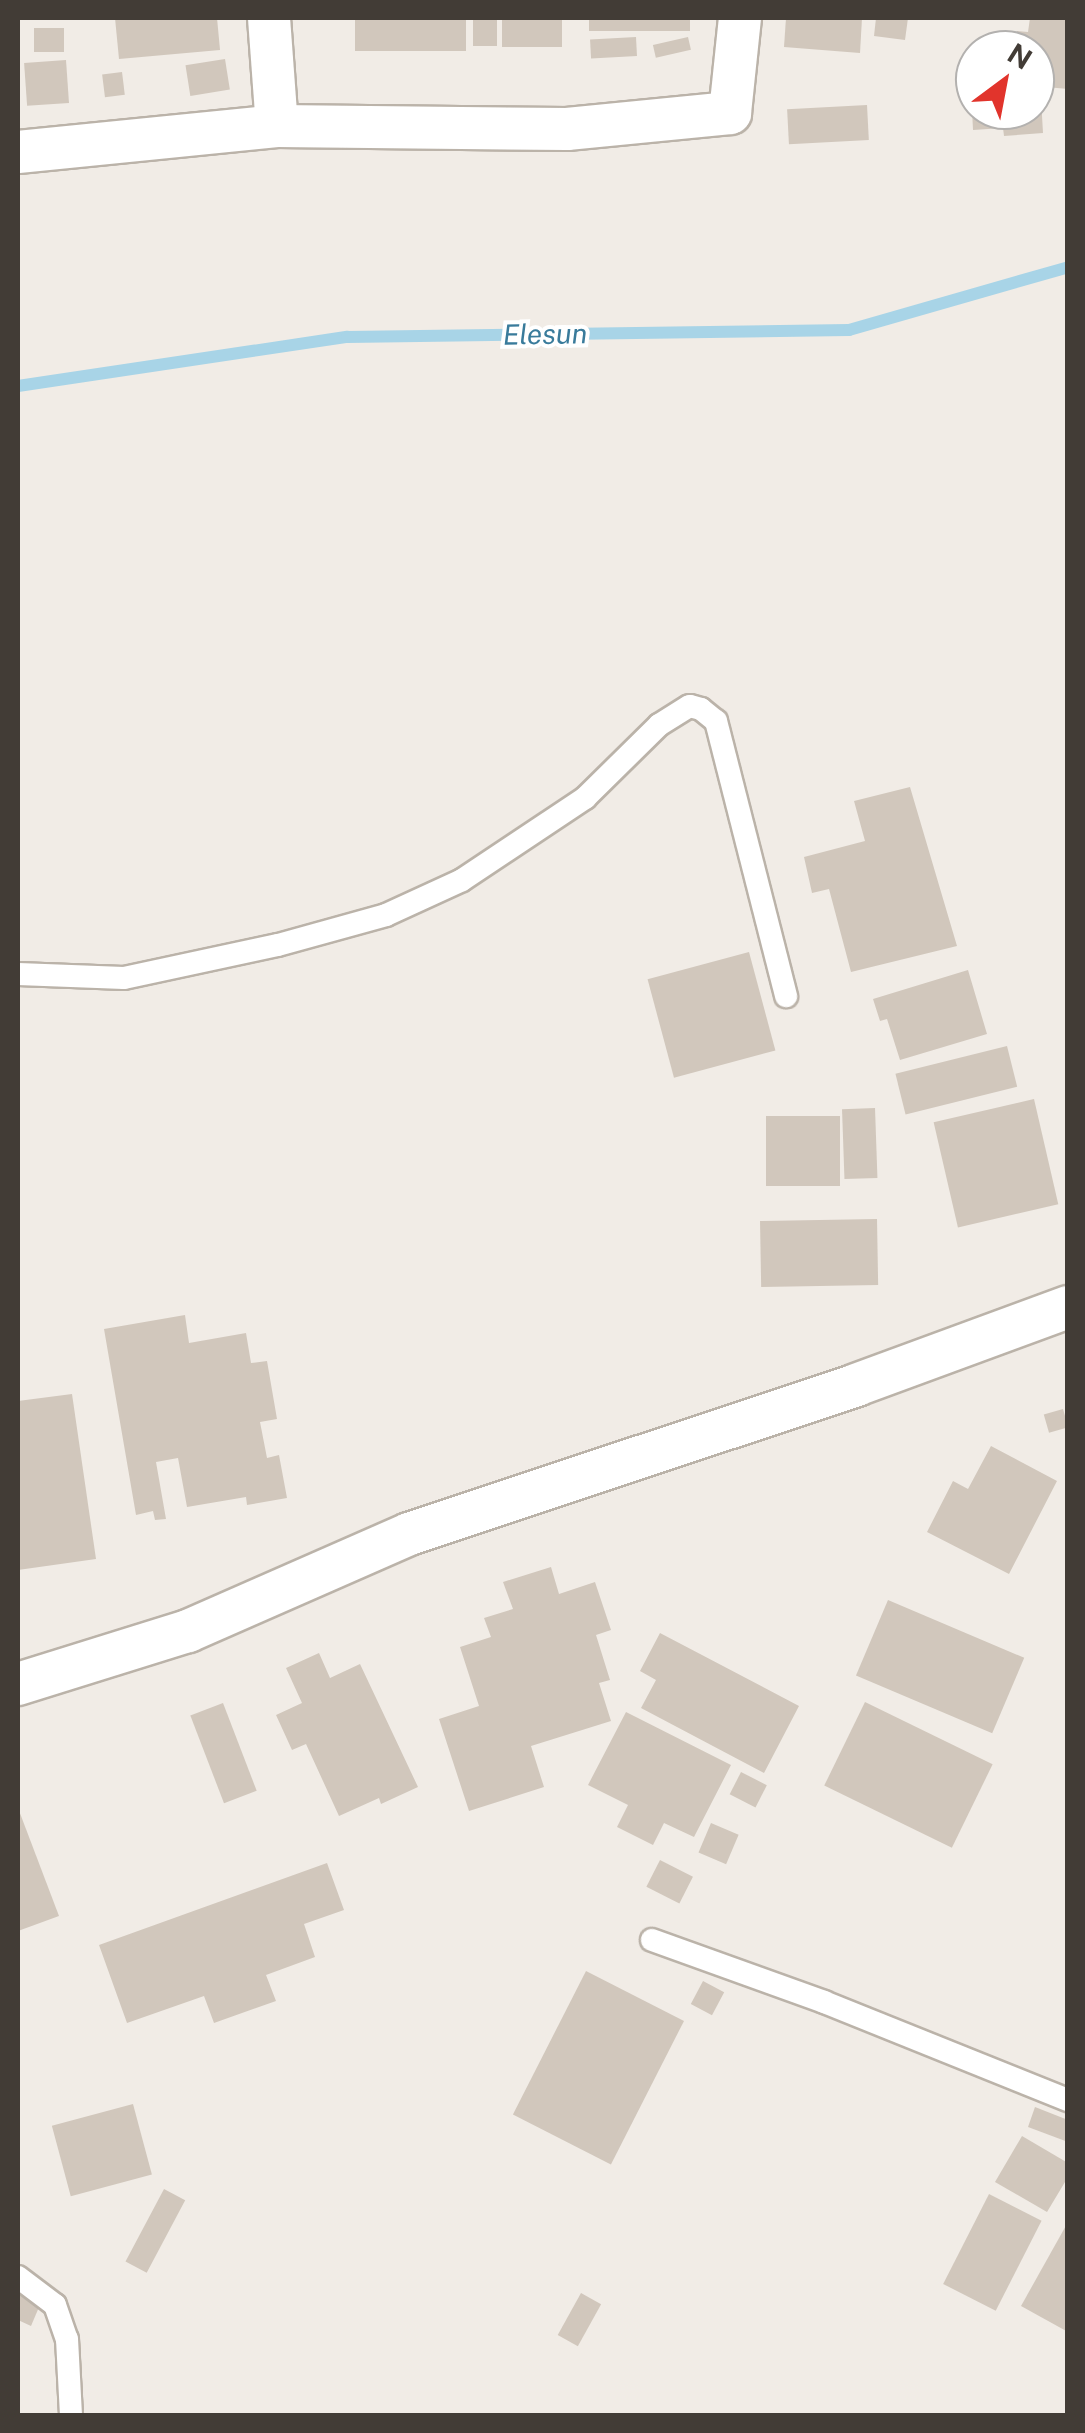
<!DOCTYPE html>
<style>
body{margin:0}
#map{position:relative;width:1085px;height:2433px;overflow:hidden;background:#f1ece6;font-family:"Public Sans",sans-serif}
div>[style]{position:absolute}
[style*='--x']{left:calc(var(--x)*1px);top:calc(var(--y)*1px);width:calc(var(--w)*1px);rotate:calc(var(--a)*1deg)}
.stream>*{height:12px;margin:-6px;padding:0 6px;transform-origin:6px;border-radius:6px;background:#a8d4e7}
.building>*{inset:0;background:#d1c7bc;transform-origin:0 0}
.roads{filter:drop-shadow(2px 0 #bbb3a9) drop-shadow(-2px 0 #bbb3a9) drop-shadow(0 2px #bbb3a9) drop-shadow(0 -2px #bbb3a9)}
.service>*{height:22px;margin:-11px;padding:0 11px;transform-origin:11px;border-radius:11px;background:#fff}
.minor>*{height:42px;margin:-21px;padding:0 21px;transform-origin:21px;border-radius:21px;background:#fff}
span{translate:-50% -50%;white-space:nowrap;text-align:center;line-height:1.15;-webkit-text-stroke:8px #fff;paint-order:stroke}
.water-label{font-size:28px;color:#397b9b;font-style:italic}
.frame{position:absolute;inset:0;border:20px solid #423c36;pointer-events:none}
.north{position:absolute;left:955px;top:30px;width:100px;height:100px;box-sizing:border-box;background:#fff;border:2px solid #b3b1af;border-radius:50%;rotate:32deg;font-size:28px;font-weight:700;line-height:40px;text-align:center;color:#423c36}
.north::after{content:'';display:block;margin:auto;width:35px;height:45px;background:#e1342c;clip-path:polygon(50% 0,100% 100%,50% 72%,0 100%)}
</style>
<div id="map">
<div class="stream">
<div style="--x:18;--y:386;--w:333;--a:-8.5"></div>
<div style="--x:347;--y:337;--w:502;--a:-0.8"></div>
<div style="--x:849;--y:330;--w:228;--a:-16"></div>
</div>
<div class="building">
<div style="clip-path:polygon(115px 18px,217px 18px,220px 50px,119px 59px)"></div>
<div style="left:355px;top:18px;width:111px;height:33px"></div>
<div style="left:473px;top:18px;width:24px;height:28px"></div>
<div style="left:502px;top:18px;width:60px;height:29px"></div>
<div style="left:589px;top:18px;width:101px;height:13px"></div>
<div style="clip-path:polygon(786px 18px,862px 18px,860px 53px,784px 47px)"></div>
<div style="clip-path:polygon(876px 18px,908px 18px,905px 40px,874px 36px)"></div>
<div style="clip-path:polygon(1030px 18px,1068px 18px,1068px 89px,1035px 86px,1035px 50px,1015px 50px,1017px 31px,1028px 32px)"></div>
<div style="left:34px;top:28px;width:30px;height:24px"></div>
<div style="left:636px;top:37px;width:19px;height:46px;rotate:87deg"></div>
<div style="left:688px;top:37px;width:13px;height:36px;rotate:77deg"></div>
<div style="left:225px;top:59px;width:31px;height:40px;rotate:81deg"></div>
<div style="left:66px;top:60px;width:43px;height:42px;rotate:86deg"></div>
<div style="left:122px;top:72px;width:23px;height:20px;rotate:83deg"></div>
<div style="clip-path:polygon(1041px 98px,1043px 133px,1004px 136px,1003px 128px,973px 130px,972px 110px,1035px 110px,1035px 99px)"></div>
<div style="left:867px;top:105px;width:35px;height:80px;rotate:87deg"></div>
<div style="clip-path:polygon(910px 787px,957px 946px,851px 972px,829px 889px,812px 893px,804px 857px,865px 841px,854px 801px)"></div>
<div style="left:749px;top:952px;width:102px;height:105px;rotate:75deg"></div>
<div style="clip-path:polygon(968px 970px,987px 1034px,900px 1060px,887px 1019px,880px 1021px,873px 999px)"></div>
<div style="left:1007px;top:1046px;width:42px;height:115px;rotate:76deg"></div>
<div style="left:1034px;top:1099px;width:108px;height:103px;rotate:77deg"></div>
<div style="left:875px;top:1108px;width:70px;height:33px;rotate:88deg"></div>
<div style="left:766px;top:1116px;width:74px;height:70px"></div>
<div style="left:877px;top:1219px;width:66px;height:117px;rotate:89deg"></div>
<div style="clip-path:polygon(185px 1315px,189px 1343px,246px 1333px,251px 1363px,267px 1361px,277px 1419px,260px 1422px,267px 1458px,279px 1455px,287px 1498px,247px 1505px,246px 1497px,187px 1507px,178px 1458px,156px 1462px,166px 1519px,155px 1520px,153px 1511px,136px 1515px,104px 1329px)"></div>
<div style="clip-path:polygon(72px 1394px,96px 1559px,18px 1570px,18px 1401px)"></div>
<div style="left:1063px;top:1409px;width:19px;height:20px;rotate:74deg"></div>
<div style="clip-path:polygon(991px 1446px,1057px 1481px,1009px 1574px,927px 1532px,953px 1481px,968px 1489px)"></div>
<div style="clip-path:polygon(551px 1567px,559px 1594px,595px 1582px,611px 1630px,596px 1635px,610px 1680px,599px 1683px,611px 1721px,531px 1746px,544px 1787px,469px 1811px,439px 1719px,479px 1706px,460px 1647px,491px 1637px,484px 1618px,513px 1609px,503px 1582px)"></div>
<div style="left:888px;top:1600px;width:148px;height:82px;rotate:23deg"></div>
<div style="clip-path:polygon(660px 1633px,799px 1706px,764px 1773px,641px 1708px,656px 1680px,640px 1671px)"></div>
<div style="clip-path:polygon(319px 1653px,330px 1678px,360px 1664px,418px 1787px,381px 1804px,379px 1798px,339px 1816px,306px 1744px,292px 1750px,276px 1715px,302px 1703px,286px 1668px)"></div>
<div style="left:865px;top:1702px;width:142px;height:93px;rotate:26deg"></div>
<div style="left:223px;top:1703px;width:94px;height:35px;rotate:69deg"></div>
<div style="clip-path:polygon(626px 1712px,731px 1765px,694px 1837px,664px 1823px,653px 1845px,617px 1827px,628px 1805px,588px 1785px)"></div>
<div style="left:741px;top:1772px;width:29px;height:25px;rotate:27deg"></div>
<div style="clip-path:polygon(18px 1808px,59px 1916px,18px 1931px)"></div>
<div style="left:711px;top:1823px;width:30px;height:32px;rotate:23deg"></div>
<div style="left:660px;top:1860px;width:37px;height:30px;rotate:27deg"></div>
<div style="clip-path:polygon(327px 1863px,344px 1910px,304px 1924px,315px 1957px,266px 1975px,276px 2001px,214px 2023px,204px 1996px,127px 2023px,99px 1945px)"></div>
<div style="left:586px;top:1971px;width:110px;height:161px;rotate:27deg"></div>
<div style="left:703px;top:1981px;width:24px;height:26px;rotate:28deg"></div>
<div style="left:133px;top:2104px;width:73px;height:84px;rotate:75deg"></div>
<div style="clip-path:polygon(1035px 2107px,1068px 2120px,1068px 2142px,1028px 2127px)"></div>
<div style="clip-path:polygon(1022px 2136px,1068px 2163px,1068px 2177px,1047px 2212px,995px 2182px)"></div>
<div style="left:164px;top:2189px;width:24px;height:82px;rotate:28deg"></div>
<div style="left:989px;top:2194px;width:59px;height:101px;rotate:27deg"></div>
<div style="clip-path:polygon(1068px 2222px,1068px 2332px,1021px 2306px)"></div>
<div style="clip-path:polygon(18px 2290px,42px 2300px,31px 2326px,18px 2320px)"></div>
<div style="left:581px;top:2293px;width:23px;height:48px;rotate:29deg"></div>
</div>
<div class="roads">
<div class="service">
<div style="--x:18;--y:974;--w:106;--a:2.2"></div>
<div style="--x:124;--y:978;--w:157;--a:-12.1"></div>
<div style="--x:278;--y:945;--w:112;--a:-15.5"></div>
<div style="--x:386;--y:915;--w:84;--a:-24.7"></div>
<div style="--x:462;--y:880;--w:148;--a:-33.7"></div>
<div style="--x:585;--y:798;--w:104;--a:-44.6"></div>
<div style="--x:659;--y:725;--w:36;--a:-32"></div>
<div style="--x:690;--y:706;--w:11;--a:15"></div>
<div style="--x:701;--y:709;--w:19;--a:39"></div>
<div style="--x:716;--y:721;--w:284;--a:75.7"></div>
<div style="--x:652;--y:1940;--w:183;--a:19.8"></div>
<div style="--x:824;--y:2002;--w:263;--a:21.9"></div>
<div style="--x:18;--y:2277;--w:46;--a:37.1"></div>
<div style="--x:55;--y:2305;--w:36;--a:71"></div>
<div style="--x:67;--y:2339;--w:77;--a:87"></div>
</div>
<div class="minor">
<div style="--x:269;--y:18;--w:108;--a:85.8"></div>
<div style="--x:18;--y:152;--w:260;--a:-5.7"></div>
<div style="--x:277;--y:126;--w:290;--a:0.6"></div>
<div style="--x:567;--y:129;--w:164;--a:-5.6"></div>
<div style="--x:730;--y:113;--w:96;--a:-84"></div>
<div style="--x:18;--y:1684;--w:178;--a:-17.3"></div>
<div style="--x:188;--y:1631;--w:241;--a:-23.7"></div>
<div style="--x:409;--y:1534;--w:471;--a:-18.4"></div>
<div style="--x:856;--y:1385;--w:226;--a:-20.2"></div>
</div>
</div>
<div class="water-label">
<span style="left:545px;top:334px;rotate:-1deg">Elesun</span>
</div>
<div class="frame"></div>
<div class="north">N</div>
</div>
